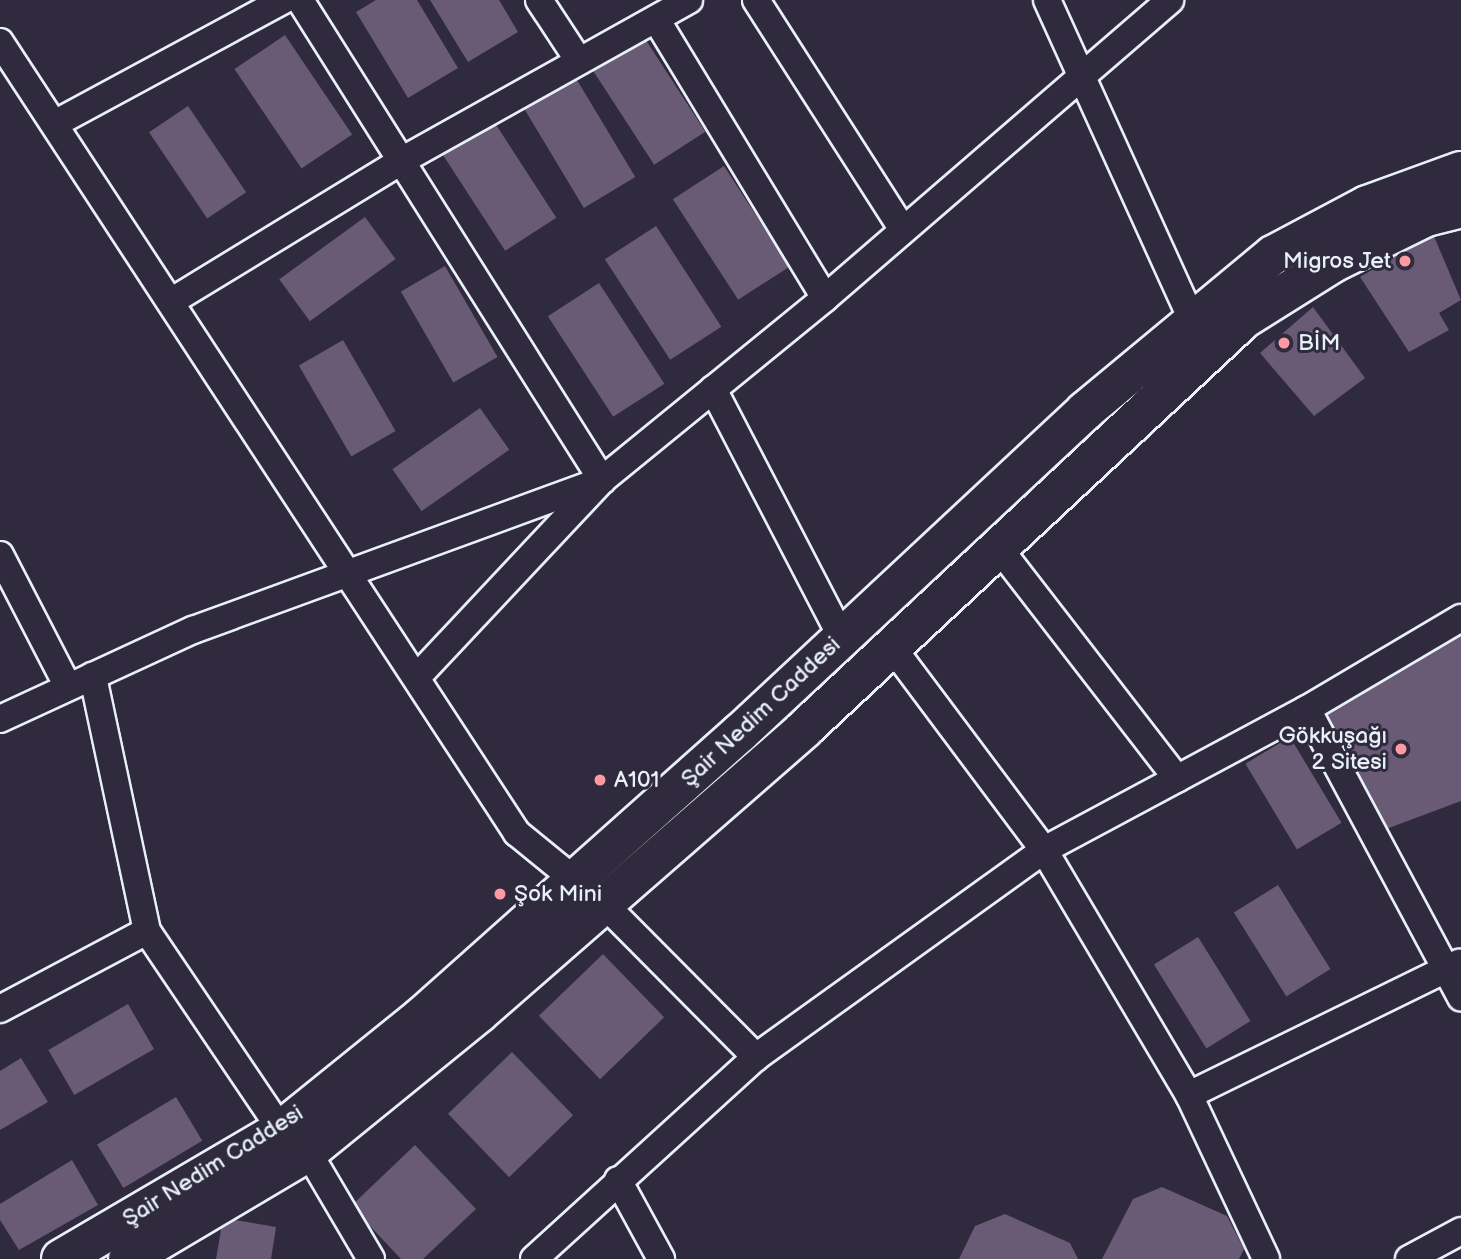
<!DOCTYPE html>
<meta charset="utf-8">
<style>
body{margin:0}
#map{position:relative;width:1461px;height:1259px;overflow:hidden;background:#2f2a3d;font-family:"Balsamiq Sans",sans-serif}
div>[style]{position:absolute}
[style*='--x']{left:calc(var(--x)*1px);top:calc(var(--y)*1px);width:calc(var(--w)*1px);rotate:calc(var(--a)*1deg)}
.building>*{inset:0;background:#695a76;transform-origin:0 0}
.roads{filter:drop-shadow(2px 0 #e8f1f8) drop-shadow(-2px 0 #e8f1f8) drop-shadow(0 2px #e8f1f8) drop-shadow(0 -2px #e8f1f8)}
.street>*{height:26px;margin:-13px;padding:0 13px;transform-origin:13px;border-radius:13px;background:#2f2a3d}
.secondary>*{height:38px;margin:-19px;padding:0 19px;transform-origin:19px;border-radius:19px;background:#2f2a3d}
.dots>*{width:19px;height:19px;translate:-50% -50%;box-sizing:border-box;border:4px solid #2f2a3d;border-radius:50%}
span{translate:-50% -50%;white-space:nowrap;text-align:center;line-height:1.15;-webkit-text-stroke:6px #2f2a3d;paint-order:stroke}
.poi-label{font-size:23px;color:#e8f1f8}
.right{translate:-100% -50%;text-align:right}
.left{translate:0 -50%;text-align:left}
.street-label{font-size:23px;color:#e8f1f8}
</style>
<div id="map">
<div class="building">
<div style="clip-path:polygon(376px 0,417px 0,458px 68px,408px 98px,356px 12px)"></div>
<div style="clip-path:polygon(430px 0,499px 0,518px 32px,468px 62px)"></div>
<div style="left:640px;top:31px;width:120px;height:61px;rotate:57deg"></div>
<div style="left:285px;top:35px;width:120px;height:61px;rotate:56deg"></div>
<div style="left:574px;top:75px;width:119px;height:60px;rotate:59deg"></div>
<div style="left:188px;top:106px;width:104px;height:47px;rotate:56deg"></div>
<div style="left:491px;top:117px;width:120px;height:61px;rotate:57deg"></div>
<div style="left:724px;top:166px;width:120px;height:61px;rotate:57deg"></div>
<div style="left:365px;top:217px;width:52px;height:106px;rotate:54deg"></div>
<div style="left:656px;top:226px;width:120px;height:61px;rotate:57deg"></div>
<div style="clip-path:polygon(1433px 234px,1461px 300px,1439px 313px,1449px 330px,1409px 352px,1360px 277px)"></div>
<div style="left:445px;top:266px;width:105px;height:51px;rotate:60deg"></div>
<div style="left:599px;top:283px;width:120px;height:61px;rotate:57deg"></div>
<div style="clip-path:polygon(1313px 307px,1365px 378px,1314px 416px,1260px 353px)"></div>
<div style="left:343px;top:340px;width:105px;height:51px;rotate:60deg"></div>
<div style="left:480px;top:408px;width:51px;height:107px;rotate:55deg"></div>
<div style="clip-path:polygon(1461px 613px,1461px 801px,1381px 831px,1316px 697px)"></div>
<div style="left:1290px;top:737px;width:100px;height:52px;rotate:59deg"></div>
<div style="left:1278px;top:885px;width:99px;height:52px;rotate:58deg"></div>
<div style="left:1198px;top:937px;width:99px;height:52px;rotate:58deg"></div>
<div style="left:603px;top:954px;width:88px;height:89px;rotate:46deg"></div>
<div style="left:128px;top:1004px;width:52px;height:92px;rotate:60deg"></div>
<div style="left:512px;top:1052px;width:88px;height:89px;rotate:46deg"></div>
<div style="clip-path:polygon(21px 1058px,48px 1102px,0 1130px,0 1071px)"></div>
<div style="left:176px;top:1097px;width:51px;height:92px;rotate:59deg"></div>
<div style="clip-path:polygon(415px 1145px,476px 1209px,423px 1259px,401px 1259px,351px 1206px)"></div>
<div style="clip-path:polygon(72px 1160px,98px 1205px,19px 1250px,0 1220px,0 1204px)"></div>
<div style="clip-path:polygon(1162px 1187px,1227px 1216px,1244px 1249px,1239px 1259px,1102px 1259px,1133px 1199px)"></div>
<div style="clip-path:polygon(1005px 1214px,1070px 1243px,1078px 1259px,959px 1259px,975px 1226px)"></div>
<div style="clip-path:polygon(223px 1218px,276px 1227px,271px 1259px,216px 1259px)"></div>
</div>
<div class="roads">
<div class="street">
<div style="--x:300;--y:0;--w:567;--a:57.82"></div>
<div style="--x:602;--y:480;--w:270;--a:133.2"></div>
<div style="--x:539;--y:0;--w:73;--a:56.7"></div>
<div style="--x:756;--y:0;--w:273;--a:57.4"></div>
<div style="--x:1047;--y:0;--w:350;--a:65.6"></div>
<div style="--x:656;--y:19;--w:326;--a:58.8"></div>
<div style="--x:0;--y:42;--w:945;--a:56.83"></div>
<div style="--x:517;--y:833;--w:112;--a:39.2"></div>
<div style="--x:604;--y:904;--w:216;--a:45.2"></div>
<div style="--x:58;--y:122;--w:257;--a:-28.4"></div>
<div style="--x:172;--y:301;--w:268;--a:-31.4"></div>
<div style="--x:401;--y:161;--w:330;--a:-29.2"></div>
<div style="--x:713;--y:389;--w:280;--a:62.6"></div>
<div style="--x:998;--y:547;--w:293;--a:52.3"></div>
<div style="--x:0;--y:555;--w:148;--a:62.7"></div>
<div style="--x:892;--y:647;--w:254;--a:53.2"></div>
<div style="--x:1044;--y:850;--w:285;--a:59.4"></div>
<div style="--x:1189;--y:1095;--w:181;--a:64.8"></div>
<div style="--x:1307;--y:709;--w:327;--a:61.9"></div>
<div style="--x:0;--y:719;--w:213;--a:-24.8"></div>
<div style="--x:193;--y:630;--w:436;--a:-20.1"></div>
<div style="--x:602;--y:480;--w:288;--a:-39.2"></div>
<div style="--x:825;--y:298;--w:456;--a:-40.8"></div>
<div style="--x:147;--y:931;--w:240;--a:56"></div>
<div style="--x:0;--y:1009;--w:166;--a:-28"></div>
<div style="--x:147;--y:931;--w:261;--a:-102"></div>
<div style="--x:1189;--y:1095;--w:301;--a:-26.1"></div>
<div style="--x:308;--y:1152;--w:124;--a:59.5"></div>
<div style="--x:618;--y:1180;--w:90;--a:61.4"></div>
<div style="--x:534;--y:1259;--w:300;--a:-42.3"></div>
<div style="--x:756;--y:1057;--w:355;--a:-35.7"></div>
<div style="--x:1044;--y:850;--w:298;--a:-28.2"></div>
<div style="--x:1307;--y:709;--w:179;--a:-30.6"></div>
<div style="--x:1409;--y:1259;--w:59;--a:-28.3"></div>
</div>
<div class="secondary">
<div style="--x:61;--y:1259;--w:255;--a:-30.4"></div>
<div style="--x:281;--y:1130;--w:180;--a:-38.9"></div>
<div style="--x:421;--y:1017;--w:427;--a:-41.7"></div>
<div style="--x:740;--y:733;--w:472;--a:-43"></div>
<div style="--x:1085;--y:411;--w:244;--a:-39.7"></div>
<div style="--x:1273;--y:255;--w:106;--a:-28"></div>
<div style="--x:1367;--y:205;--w:100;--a:-19.9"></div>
<div style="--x:128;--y:1259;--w:209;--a:-30.7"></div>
<div style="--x:308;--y:1152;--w:220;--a:-39.1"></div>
<div style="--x:479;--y:1013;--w:432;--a:-41.1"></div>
<div style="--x:804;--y:729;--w:601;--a:-42.98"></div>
<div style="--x:1244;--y:319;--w:105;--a:-32.2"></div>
<div style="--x:1333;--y:263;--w:104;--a:-26.3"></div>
<div style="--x:1426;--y:217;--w:36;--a:-14"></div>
</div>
</div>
<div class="dots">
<div style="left:1405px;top:261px;background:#ff9aa2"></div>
<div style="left:1284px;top:343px;background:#ff9aa2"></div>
<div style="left:1401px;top:749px;background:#ff9aa2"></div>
<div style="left:600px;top:780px;background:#ff9aa2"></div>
<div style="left:500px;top:894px;background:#ff9aa2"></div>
</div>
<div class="poi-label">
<span class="right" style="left:1391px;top:261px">Migros Jet</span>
<span class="left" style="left:1298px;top:343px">BİM</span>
<span class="right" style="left:1387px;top:749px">Gökkuşağı<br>2 Sitesi</span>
<span class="left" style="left:614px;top:780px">A101</span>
<span class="left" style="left:514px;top:894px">Şok Mini</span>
</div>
<div class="street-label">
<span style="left:761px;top:712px;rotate:-43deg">Şair Nedim Caddesi</span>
<span style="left:213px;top:1166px;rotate:-32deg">Şair Nedim Caddesi</span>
</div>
</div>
